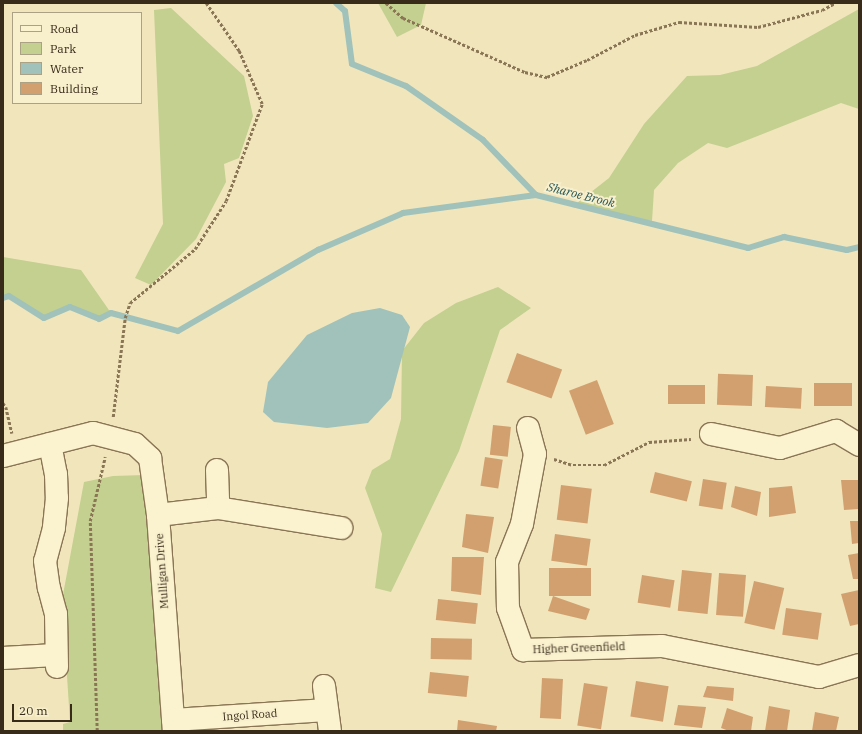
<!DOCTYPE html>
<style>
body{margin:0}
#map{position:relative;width:862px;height:734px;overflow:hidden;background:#f1e5bc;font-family:"IBM Plex Serif",serif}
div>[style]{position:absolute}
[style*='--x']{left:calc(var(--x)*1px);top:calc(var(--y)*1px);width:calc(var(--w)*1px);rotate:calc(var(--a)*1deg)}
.green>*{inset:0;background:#c3d08f}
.water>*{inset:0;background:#a0c2ba}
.stream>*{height:6px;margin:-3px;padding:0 3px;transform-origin:3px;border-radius:3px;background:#a0c2ba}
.building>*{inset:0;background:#d2a06e;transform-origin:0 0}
.path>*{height:2.5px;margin-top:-1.25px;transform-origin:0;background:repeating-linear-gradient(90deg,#8a7554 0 3px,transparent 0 5px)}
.roads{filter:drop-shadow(1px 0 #8a7554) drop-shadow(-1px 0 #8a7554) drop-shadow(0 1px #8a7554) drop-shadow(0 -1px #8a7554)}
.minor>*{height:22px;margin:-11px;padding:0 11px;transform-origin:11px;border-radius:11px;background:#fbf2cf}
span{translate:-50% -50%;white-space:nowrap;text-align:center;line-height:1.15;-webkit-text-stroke:4px #f8efcc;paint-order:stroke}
.street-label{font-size:11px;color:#382b1a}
.water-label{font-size:12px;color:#285859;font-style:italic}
.frame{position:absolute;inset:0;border:4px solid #382b1a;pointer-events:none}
.legend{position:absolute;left:12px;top:12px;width:130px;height:92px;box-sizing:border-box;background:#f8efcc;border:1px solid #aba185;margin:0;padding:5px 7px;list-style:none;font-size:12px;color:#382b1a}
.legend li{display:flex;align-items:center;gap:8px;height:20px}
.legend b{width:20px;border:1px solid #aba185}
.scale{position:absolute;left:12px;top:704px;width:60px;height:18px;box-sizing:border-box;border:2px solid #382b1a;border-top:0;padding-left:5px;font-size:12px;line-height:14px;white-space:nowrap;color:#382b1a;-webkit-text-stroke:3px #f8efcc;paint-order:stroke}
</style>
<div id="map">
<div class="green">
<div style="clip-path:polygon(378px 3px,426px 3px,421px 25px,397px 37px)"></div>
<div style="clip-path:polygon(171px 8px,244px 76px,253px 116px,239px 158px,224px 164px,226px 182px,196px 239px,151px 285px,135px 278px,163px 224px,154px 10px)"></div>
<div style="clip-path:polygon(859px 9px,859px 109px,841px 103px,727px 148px,708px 143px,678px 163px,654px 190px,652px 221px,572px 207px,609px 178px,644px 124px,687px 76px,720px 75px,757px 66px)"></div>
<div style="clip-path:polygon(3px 257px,81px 270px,111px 313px,99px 319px,70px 307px,44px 318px,9px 296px,3px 298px)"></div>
<div style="clip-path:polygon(498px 287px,531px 308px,500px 330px,459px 451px,391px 592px,375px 588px,382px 534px,365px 488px,372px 470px,390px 459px,401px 419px,402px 351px,424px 323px,456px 303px)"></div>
<div style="clip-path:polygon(144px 475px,151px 555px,163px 731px,63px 731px,63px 724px,70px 722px,62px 600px,84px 482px,113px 476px)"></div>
</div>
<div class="water">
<div style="clip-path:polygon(380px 308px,402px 315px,410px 327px,391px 398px,368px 423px,327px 428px,274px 422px,263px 412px,268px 382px,307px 335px,352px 313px)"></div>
</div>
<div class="stream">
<div style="--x:336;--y:3;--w:12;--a:42"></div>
<div style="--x:345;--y:11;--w:53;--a:82.5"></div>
<div style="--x:352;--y:64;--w:58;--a:22.2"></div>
<div style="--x:406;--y:86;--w:94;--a:35"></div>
<div style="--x:483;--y:140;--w:76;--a:46.1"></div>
<div style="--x:536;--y:195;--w:219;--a:14"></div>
<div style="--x:748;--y:248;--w:38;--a:-17"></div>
<div style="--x:784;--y:237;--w:64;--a:11.7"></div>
<div style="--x:847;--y:250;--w:12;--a:-14"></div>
<div style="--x:3;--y:298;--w:6;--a:-18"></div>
<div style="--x:9;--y:296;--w:41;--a:32.2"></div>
<div style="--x:44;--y:318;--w:28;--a:-23"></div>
<div style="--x:70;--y:307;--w:31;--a:22"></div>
<div style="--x:99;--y:319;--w:13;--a:-27"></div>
<div style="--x:111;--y:313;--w:69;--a:15"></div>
<div style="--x:178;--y:331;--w:162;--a:-30.1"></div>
<div style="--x:318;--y:250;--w:93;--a:-23.5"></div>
<div style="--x:403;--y:213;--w:134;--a:-7.7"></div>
</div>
<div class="building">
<div style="left:517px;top:353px;width:48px;height:31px;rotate:20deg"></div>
<div style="left:753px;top:375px;width:31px;height:35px;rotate:92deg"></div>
<div style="left:597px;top:380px;width:47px;height:30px;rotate:69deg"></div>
<div style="left:814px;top:383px;width:38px;height:23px"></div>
<div style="left:668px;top:385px;width:37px;height:19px"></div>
<div style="left:766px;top:386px;width:36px;height:21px;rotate:3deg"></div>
<div style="left:493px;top:425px;width:18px;height:30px;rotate:6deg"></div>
<div style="left:485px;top:457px;width:18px;height:29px;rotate:9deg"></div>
<div style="left:655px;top:472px;width:38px;height:21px;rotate:14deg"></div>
<div style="left:703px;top:479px;width:24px;height:27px;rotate:9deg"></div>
<div style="clip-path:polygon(841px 480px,859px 480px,859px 509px,844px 510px)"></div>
<div style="left:561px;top:485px;width:31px;height:35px;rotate:7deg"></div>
<div style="clip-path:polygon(735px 486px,761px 492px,757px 516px,731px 507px)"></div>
<div style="clip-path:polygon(792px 486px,796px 513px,769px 517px,769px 488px)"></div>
<div style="clip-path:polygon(466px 514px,494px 517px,488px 553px,462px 547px)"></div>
<div style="clip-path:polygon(850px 521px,859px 521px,859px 543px,852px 544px)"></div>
<div style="left:555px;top:534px;width:36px;height:27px;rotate:8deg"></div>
<div style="clip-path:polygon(859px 553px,859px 579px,853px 579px,848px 555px)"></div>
<div style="clip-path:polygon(452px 557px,484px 557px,481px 595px,451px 591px)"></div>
<div style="left:591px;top:568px;width:28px;height:42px;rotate:90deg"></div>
<div style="left:682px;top:570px;width:30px;height:41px;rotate:6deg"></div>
<div style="left:719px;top:573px;width:27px;height:42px;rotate:4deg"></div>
<div style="left:642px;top:575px;width:33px;height:28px;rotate:9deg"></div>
<div style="left:754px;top:581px;width:31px;height:43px;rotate:13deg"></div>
<div style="clip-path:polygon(859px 590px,859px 624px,850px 626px,841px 594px)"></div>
<div style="clip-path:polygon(553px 596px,590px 609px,586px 620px,548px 611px)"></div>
<div style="left:438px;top:599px;width:40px;height:21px;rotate:6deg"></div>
<div style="left:786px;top:608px;width:36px;height:27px;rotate:8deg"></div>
<div style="left:431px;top:638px;width:41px;height:21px;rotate:1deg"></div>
<div style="left:430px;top:672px;width:39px;height:21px;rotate:6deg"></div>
<div style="left:542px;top:678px;width:21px;height:40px;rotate:3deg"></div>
<div style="left:636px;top:681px;width:33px;height:36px;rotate:9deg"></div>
<div style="left:584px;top:683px;width:24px;height:43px;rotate:9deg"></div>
<div style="clip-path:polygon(707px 686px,734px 688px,733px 701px,703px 697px)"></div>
<div style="clip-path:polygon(678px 705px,706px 707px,702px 728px,674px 725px)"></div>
<div style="clip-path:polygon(769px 706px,790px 710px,787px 731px,765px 731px)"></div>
<div style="clip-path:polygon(727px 708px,753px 717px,751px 731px,729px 731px,721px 728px)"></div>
<div style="clip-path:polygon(815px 712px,839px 717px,836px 731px,812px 731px)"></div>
<div style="clip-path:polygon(458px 720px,497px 726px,496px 731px,457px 731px)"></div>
</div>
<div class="path">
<div style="--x:386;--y:3;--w:23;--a:41"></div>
<div style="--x:403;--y:18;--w:133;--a:23.9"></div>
<div style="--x:525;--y:72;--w:23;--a:13"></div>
<div style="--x:547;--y:77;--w:43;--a:-23"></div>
<div style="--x:587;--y:60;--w:54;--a:-27.5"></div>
<div style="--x:635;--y:35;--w:46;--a:-16.5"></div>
<div style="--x:679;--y:22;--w:79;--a:3.6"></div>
<div style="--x:758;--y:27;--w:66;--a:-14.9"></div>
<div style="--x:822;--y:10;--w:15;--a:-28"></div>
<div style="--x:3;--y:403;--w:5;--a:53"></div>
<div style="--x:6;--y:407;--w:27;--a:77"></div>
<div style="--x:113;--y:417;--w:100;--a:-83.1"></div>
<div style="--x:125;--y:318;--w:16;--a:-72"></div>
<div style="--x:130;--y:303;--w:85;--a:-39.7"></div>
<div style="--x:195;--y:249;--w:57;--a:-57.1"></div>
<div style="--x:226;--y:201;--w:103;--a:-69.6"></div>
<div style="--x:262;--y:104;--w:58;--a:-113.5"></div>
<div style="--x:239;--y:51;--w:58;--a:-124.5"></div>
<div style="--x:554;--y:459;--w:20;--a:18"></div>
<div style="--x:573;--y:465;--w:31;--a:0"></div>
<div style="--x:604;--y:465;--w:51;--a:-27.1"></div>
<div style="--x:649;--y:442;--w:42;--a:-4.1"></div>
<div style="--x:97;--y:731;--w:210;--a:-91.9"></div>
<div style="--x:90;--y:521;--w:66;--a:-76.8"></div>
</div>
<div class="roads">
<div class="minor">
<div style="--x:528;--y:428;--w:27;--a:75"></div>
<div style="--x:535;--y:454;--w:71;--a:100.5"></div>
<div style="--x:522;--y:524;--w:41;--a:111.5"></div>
<div style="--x:507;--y:562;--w:46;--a:88.8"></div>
<div style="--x:508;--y:608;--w:45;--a:70.3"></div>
<div style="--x:523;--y:650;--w:139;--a:-1.6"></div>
<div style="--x:662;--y:646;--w:160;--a:11.2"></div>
<div style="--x:819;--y:677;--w:42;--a:-16.7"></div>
<div style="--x:711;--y:434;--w:70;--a:11.5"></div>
<div style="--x:780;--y:448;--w:59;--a:-16.9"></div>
<div style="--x:836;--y:431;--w:27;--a:31"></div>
<div style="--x:50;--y:444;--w:31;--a:79"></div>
<div style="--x:56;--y:474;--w:24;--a:88"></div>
<div style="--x:57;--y:498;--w:30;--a:96"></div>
<div style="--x:54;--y:528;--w:34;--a:105"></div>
<div style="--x:45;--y:561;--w:27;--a:82"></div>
<div style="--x:49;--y:588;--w:27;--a:75"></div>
<div style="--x:56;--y:614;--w:53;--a:88.9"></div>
<div style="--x:3;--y:456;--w:93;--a:-14.3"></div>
<div style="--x:93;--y:433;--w:43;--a:14.7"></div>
<div style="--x:135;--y:444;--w:21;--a:43"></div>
<div style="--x:150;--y:458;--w:58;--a:82"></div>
<div style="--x:158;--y:515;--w:217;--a:85.8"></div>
<div style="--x:217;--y:470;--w:38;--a:88"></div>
<div style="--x:158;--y:515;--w:60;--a:-6.7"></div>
<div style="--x:218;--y:508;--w:125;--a:9.2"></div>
<div style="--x:3;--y:658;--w:52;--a:-3.3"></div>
<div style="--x:324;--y:686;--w:45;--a:82.4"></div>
<div style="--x:173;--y:720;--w:154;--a:-3.7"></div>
</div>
</div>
<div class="street-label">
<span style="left:162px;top:571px;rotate:-94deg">Mulligan Drive</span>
<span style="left:579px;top:648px;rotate:-2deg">Higher Greenfield</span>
<span style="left:250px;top:715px;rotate:-4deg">Ingol Road</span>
</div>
<div class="water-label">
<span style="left:581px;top:195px;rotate:14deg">Sharoe Brook</span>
</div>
<div class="frame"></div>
<ul class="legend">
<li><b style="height:5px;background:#fbf2cf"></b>Road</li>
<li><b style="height:11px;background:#c3d08f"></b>Park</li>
<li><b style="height:11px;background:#a0c2ba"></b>Water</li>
<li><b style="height:11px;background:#d2a06e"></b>Building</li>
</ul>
<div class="scale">20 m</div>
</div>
